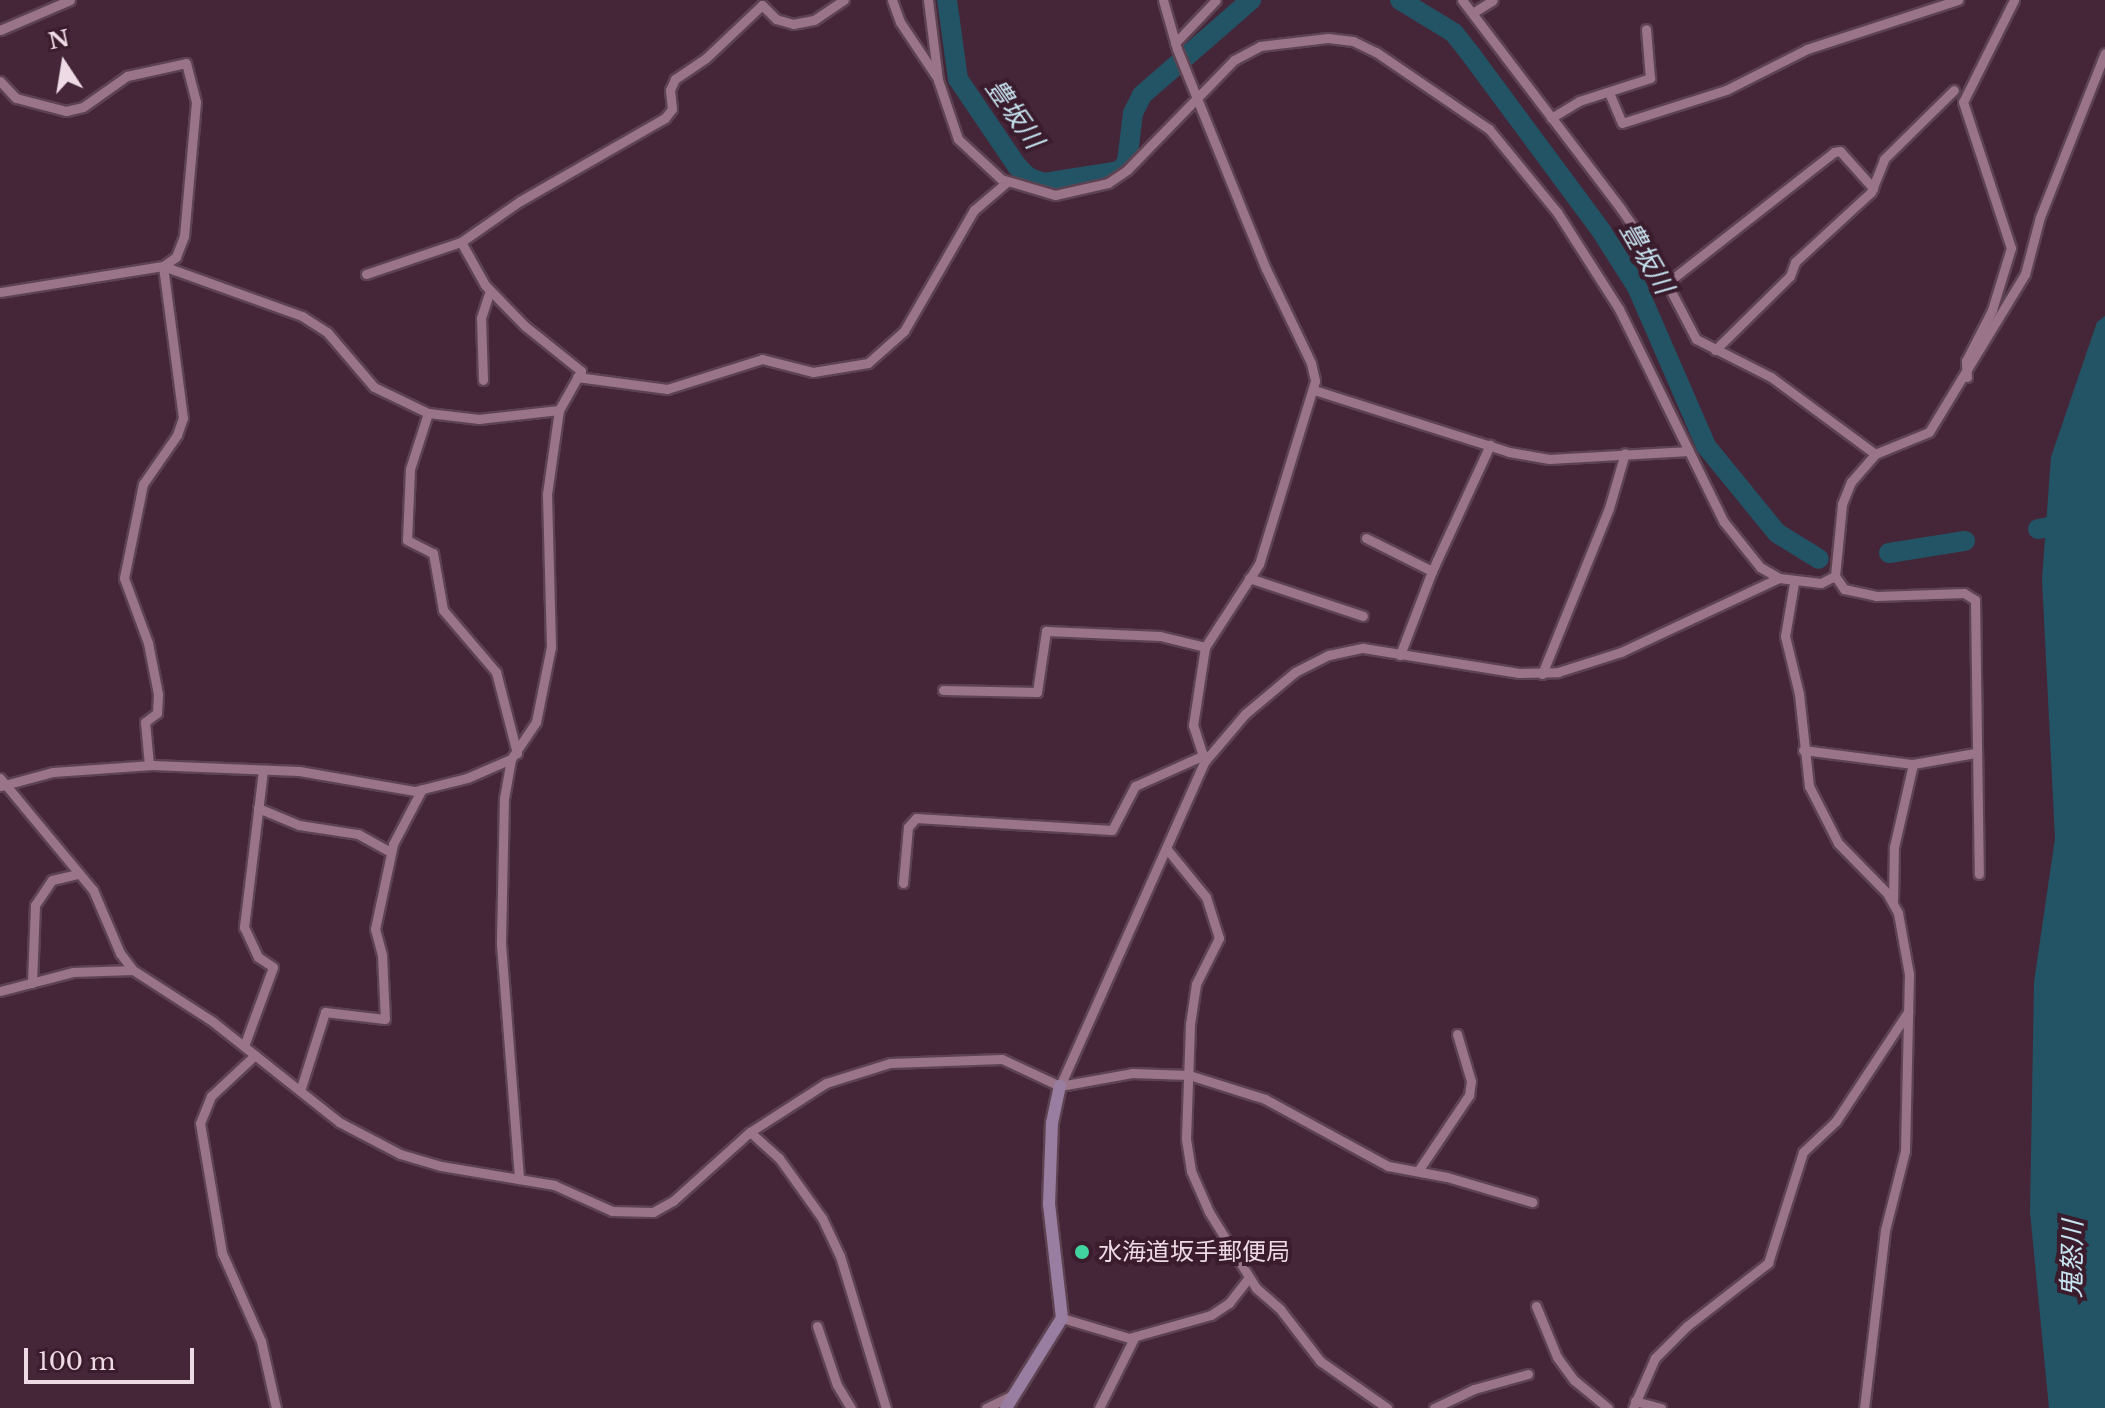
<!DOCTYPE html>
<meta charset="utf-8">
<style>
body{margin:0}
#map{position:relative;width:2105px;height:1408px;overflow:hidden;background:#442638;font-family:"Libre Baskerville","Noto Sans JP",serif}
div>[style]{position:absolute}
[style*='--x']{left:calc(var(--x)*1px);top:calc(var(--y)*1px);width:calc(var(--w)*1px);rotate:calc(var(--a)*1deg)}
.water>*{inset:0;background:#235465}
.river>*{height:20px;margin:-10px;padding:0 10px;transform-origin:10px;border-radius:10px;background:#235465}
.roads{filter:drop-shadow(2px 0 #5d4352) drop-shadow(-2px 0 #5d4352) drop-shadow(0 2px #5d4352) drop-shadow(0 -2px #5d4352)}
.street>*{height:9px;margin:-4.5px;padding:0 4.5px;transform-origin:4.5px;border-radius:4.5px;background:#9a7589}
.secondary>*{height:12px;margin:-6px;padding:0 6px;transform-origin:6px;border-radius:6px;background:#997ea2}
.dots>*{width:22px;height:22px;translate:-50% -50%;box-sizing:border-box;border:4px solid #3a1c2d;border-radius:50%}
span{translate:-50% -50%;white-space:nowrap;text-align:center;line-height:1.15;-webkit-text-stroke:8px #3a1c2d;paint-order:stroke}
.poi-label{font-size:24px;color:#eedae4}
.left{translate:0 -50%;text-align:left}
.water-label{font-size:26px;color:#c7e4f1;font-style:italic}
.north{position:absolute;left:24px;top:24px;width:80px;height:80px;-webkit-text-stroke:6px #3a1c2d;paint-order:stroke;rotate:348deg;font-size:22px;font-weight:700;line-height:32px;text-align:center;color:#eedae4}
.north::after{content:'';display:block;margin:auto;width:28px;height:36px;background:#eedae4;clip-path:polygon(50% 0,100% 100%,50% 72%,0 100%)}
.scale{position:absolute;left:24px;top:1348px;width:170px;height:36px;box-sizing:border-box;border:4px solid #eedae4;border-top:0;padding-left:10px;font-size:24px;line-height:28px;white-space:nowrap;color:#eedae4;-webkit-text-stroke:6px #3a1c2d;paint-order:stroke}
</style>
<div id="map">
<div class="water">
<div style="clip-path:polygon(2105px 316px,2105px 1408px,2049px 1408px,2030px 1212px,2034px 982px,2055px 838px,2042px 579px,2051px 457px,2097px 322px)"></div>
</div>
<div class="river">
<div style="--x:947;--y:0;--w:80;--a:82.1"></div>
<div style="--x:958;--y:79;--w:105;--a:55.9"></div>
<div style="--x:1017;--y:166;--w:16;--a:45"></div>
<div style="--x:1028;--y:177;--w:17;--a:21"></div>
<div style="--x:1044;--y:183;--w:77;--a:-9"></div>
<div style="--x:1120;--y:171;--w:11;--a:-52"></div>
<div style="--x:1127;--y:162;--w:49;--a:-83"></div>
<div style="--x:1133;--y:113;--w:20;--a:-63"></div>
<div style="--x:1142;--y:95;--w:145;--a:-41.1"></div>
<div style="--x:1400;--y:0;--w:63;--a:31.4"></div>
<div style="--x:1454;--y:33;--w:24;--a:52"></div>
<div style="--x:1469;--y:52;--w:220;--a:53.5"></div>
<div style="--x:1600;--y:229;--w:69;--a:57.5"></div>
<div style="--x:1637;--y:287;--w:173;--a:66.5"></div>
<div style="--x:1706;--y:446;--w:112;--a:50.8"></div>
<div style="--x:1777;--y:533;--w:49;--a:31.8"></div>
<div style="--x:2038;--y:529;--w:36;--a:-11"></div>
<div style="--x:1889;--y:553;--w:77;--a:-9"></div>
</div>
<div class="roads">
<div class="street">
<div style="--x:892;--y:0;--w:23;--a:70"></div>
<div style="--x:900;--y:22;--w:65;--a:56.3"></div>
<div style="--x:928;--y:0;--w:81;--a:82.9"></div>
<div style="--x:938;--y:80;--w:62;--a:71.3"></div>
<div style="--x:958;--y:139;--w:59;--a:42.9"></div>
<div style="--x:1001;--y:179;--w:56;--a:16.5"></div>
<div style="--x:1055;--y:195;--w:54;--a:-12.8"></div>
<div style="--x:1108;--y:183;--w:23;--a:-34"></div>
<div style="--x:1127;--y:170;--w:153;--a:-45.8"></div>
<div style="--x:1234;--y:60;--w:30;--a:-28"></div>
<div style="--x:1260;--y:46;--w:68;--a:-6.7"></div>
<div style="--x:1328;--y:38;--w:25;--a:7"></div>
<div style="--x:1353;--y:41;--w:25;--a:26"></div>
<div style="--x:1376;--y:52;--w:137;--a:34.3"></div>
<div style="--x:1489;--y:129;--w:107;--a:50.7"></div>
<div style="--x:1557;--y:212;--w:115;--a:57.4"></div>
<div style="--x:1619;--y:309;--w:237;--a:63.8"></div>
<div style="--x:1724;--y:522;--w:58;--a:51.3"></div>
<div style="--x:1760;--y:567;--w:22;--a:30"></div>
<div style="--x:1163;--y:0;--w:51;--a:74.1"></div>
<div style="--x:1177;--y:49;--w:237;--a:68"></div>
<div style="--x:1266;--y:269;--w:104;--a:64.4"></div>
<div style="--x:1311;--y:363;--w:18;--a:77"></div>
<div style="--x:1315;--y:381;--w:191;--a:107"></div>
<div style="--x:1259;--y:564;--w:99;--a:123"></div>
<div style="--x:1205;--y:647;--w:79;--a:98.7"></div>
<div style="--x:1193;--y:725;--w:38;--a:72"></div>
<div style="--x:1462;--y:0;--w:263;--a:52.7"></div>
<div style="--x:1621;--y:209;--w:51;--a:55.4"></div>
<div style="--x:1650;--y:251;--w:99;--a:62.4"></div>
<div style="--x:1696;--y:339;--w:84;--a:26.9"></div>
<div style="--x:1771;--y:377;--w:129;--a:36.5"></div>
<div style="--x:1474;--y:12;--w:22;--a:-32"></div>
<div style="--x:0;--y:30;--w:76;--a:-23.2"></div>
<div style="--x:1175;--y:43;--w:59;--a:-46.4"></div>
<div style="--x:0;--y:81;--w:23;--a:47"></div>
<div style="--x:16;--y:98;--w:52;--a:14.6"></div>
<div style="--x:66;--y:111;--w:17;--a:-13"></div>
<div style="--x:83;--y:107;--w:54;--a:-35.2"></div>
<div style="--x:127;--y:76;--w:60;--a:-12.4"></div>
<div style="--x:186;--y:63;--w:40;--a:75.6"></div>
<div style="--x:196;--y:102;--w:135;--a:95.1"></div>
<div style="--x:184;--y:236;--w:22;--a:111"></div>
<div style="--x:176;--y:257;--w:16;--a:145"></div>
<div style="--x:163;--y:266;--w:165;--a:170.9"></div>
<div style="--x:1610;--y:95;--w:30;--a:67"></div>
<div style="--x:1622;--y:123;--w:109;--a:-17.6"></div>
<div style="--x:1726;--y:90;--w:91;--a:-26.8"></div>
<div style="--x:1807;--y:49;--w:159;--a:-18"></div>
<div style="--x:1551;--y:118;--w:33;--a:-31"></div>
<div style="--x:1579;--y:101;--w:75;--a:-17.9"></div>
<div style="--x:1650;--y:78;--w:49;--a:-94.7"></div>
<div style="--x:461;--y:242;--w:49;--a:60.8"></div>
<div style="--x:485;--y:285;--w:57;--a:45.7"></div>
<div style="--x:525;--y:326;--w:72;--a:38.8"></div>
<div style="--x:581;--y:371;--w:45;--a:119.4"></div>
<div style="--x:559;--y:410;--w:81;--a:173.6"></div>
<div style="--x:479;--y:419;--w:51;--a:-173.3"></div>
<div style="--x:428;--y:413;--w:59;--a:107.8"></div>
<div style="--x:410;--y:469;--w:71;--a:92.4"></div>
<div style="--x:407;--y:540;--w:29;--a:27"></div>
<div style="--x:433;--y:553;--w:58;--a:80"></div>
<div style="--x:443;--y:610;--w:82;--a:49.5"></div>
<div style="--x:496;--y:672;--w:84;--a:75.5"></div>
<div style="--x:366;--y:274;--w:100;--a:-18.6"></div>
<div style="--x:461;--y:242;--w:72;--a:-34.8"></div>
<div style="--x:520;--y:201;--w:167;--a:-29.8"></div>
<div style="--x:665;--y:118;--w:11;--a:-52"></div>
<div style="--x:672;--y:109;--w:19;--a:-96"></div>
<div style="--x:670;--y:90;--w:12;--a:-66"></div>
<div style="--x:675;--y:79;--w:37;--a:-34"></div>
<div style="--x:706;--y:58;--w:77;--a:-43.4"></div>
<div style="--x:762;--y:5;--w:20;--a:45"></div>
<div style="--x:776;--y:19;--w:18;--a:16"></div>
<div style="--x:793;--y:24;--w:21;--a:-11"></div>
<div style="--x:814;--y:20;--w:36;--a:-34"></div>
<div style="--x:1667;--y:283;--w:212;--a:-38.1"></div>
<div style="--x:1834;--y:152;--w:6;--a:-9"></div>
<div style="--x:1840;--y:151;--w:50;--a:48.3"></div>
<div style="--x:1715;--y:350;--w:105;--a:-44.6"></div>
<div style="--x:1790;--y:276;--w:15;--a:-70"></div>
<div style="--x:1795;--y:262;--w:103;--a:-42.6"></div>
<div style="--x:1871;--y:192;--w:35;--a:-68"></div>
<div style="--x:1884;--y:159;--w:98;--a:-44.6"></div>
<div style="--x:577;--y:377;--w:91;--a:7.6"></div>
<div style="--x:667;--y:389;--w:100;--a:-17.5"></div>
<div style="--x:762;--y:359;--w:53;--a:14.3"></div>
<div style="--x:813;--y:372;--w:56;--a:-9.3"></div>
<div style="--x:868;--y:363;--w:48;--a:-41.6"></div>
<div style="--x:904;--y:331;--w:140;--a:-60"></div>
<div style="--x:974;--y:210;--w:43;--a:-40.3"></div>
<div style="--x:1967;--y:377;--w:16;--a:-94"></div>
<div style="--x:1966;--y:361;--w:57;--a:-63"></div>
<div style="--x:1992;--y:310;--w:65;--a:-73"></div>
<div style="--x:2011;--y:248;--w:154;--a:-108.2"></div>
<div style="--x:1963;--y:102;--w:114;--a:-63.4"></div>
<div style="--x:483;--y:380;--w:62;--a:-91.8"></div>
<div style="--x:481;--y:318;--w:29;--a:-72"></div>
<div style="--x:1314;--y:390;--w:205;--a:17.6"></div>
<div style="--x:1509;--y:452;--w:41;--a:9.9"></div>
<div style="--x:1549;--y:459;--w:140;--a:-3.3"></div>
<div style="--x:1366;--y:538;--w:74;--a:26.6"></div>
<div style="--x:1432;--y:571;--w:90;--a:110.9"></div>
<div style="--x:1432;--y:571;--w:139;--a:-65.3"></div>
<div style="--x:1835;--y:576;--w:16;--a:55"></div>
<div style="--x:1844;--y:589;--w:33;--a:12"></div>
<div style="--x:1876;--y:596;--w:88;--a:-2"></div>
<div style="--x:1964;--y:593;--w:13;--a:32"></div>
<div style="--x:1975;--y:600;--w:274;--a:89.2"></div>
<div style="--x:1249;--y:578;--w:120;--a:18.4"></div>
<div style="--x:1794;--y:583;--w:54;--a:99.6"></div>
<div style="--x:1785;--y:636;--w:60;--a:76.4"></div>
<div style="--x:1799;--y:694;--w:93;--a:83.8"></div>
<div style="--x:1809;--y:786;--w:64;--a:63"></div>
<div style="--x:1838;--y:843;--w:70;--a:45.6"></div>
<div style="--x:1887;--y:893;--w:23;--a:61"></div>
<div style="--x:1898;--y:913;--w:62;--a:79.8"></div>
<div style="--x:1909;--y:974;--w:177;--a:91.3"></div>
<div style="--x:1905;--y:1151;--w:81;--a:104.2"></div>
<div style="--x:1885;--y:1230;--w:179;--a:96.7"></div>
<div style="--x:1542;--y:674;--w:179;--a:-68"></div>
<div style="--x:1609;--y:508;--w:57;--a:-73.8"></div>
<div style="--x:943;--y:690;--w:94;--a:1.2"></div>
<div style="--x:1037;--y:692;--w:62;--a:-81.6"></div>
<div style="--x:1046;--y:631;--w:114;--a:2.5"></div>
<div style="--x:1160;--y:636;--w:46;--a:13.7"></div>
<div style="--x:1803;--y:750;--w:111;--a:7.3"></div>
<div style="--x:1913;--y:764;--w:63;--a:-10.1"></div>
<div style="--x:511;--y:759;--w:40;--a:100"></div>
<div style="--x:504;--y:798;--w:146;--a:91.2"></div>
<div style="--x:501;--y:944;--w:236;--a:85.6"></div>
<div style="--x:149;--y:765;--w:43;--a:-95.3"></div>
<div style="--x:145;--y:722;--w:15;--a:-37"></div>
<div style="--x:157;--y:713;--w:19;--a:-87"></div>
<div style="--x:158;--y:694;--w:52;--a:-101.1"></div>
<div style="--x:148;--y:643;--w:69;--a:-110.3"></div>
<div style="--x:124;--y:578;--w:96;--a:-78.6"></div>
<div style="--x:143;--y:484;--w:60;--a:-55.2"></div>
<div style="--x:177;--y:435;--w:18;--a:-71"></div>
<div style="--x:183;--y:418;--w:153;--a:-97.5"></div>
<div style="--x:163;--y:266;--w:148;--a:19.8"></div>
<div style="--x:302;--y:316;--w:30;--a:33"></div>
<div style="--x:327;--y:332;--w:72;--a:49.5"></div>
<div style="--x:374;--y:387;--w:60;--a:25.7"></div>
<div style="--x:0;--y:778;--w:146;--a:50.3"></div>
<div style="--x:93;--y:890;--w:69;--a:66.8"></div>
<div style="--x:120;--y:953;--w:21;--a:53"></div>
<div style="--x:133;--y:970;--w:94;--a:32.8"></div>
<div style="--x:212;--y:1021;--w:162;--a:38.5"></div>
<div style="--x:339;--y:1122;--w:69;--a:27.7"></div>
<div style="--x:400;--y:1154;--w:43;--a:16.3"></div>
<div style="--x:441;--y:1166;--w:115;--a:9.5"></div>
<div style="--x:554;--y:1185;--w:64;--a:24.1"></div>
<div style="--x:612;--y:1211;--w:41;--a:1.4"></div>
<div style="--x:653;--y:1212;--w:23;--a:-29"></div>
<div style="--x:673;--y:1201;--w:103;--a:-41.9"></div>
<div style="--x:750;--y:1132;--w:90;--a:-32.8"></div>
<div style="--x:826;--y:1083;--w:67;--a:-17.4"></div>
<div style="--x:890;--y:1063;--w:112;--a:-2"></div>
<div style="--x:1002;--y:1059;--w:64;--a:25"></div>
<div style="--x:1060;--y:1086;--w:73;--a:-10.2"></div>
<div style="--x:1132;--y:1073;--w:57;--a:2"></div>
<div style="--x:1189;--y:1075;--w:80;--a:17.5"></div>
<div style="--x:1265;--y:1099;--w:140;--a:28.6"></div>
<div style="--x:1388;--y:1166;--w:60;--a:10.6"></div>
<div style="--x:1447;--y:1177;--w:89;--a:16.4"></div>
<div style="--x:1;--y:786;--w:54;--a:-15.1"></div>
<div style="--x:53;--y:772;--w:99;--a:-4"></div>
<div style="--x:152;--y:765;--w:147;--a:2.3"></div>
<div style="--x:299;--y:771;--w:118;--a:9.8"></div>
<div style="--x:415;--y:791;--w:54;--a:-14"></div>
<div style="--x:467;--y:778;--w:48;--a:-23.4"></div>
<div style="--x:511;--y:759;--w:45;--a:-56"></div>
<div style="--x:536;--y:722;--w:76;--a:-78.7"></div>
<div style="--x:551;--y:647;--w:153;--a:-91.5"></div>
<div style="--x:547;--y:494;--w:85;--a:-81.9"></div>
<div style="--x:258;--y:808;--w:44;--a:22.5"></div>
<div style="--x:299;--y:825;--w:60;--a:8.7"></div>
<div style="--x:358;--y:834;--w:38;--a:29"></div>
<div style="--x:1166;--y:848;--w:63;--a:50.8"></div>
<div style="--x:1206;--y:897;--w:43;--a:72.4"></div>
<div style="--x:1219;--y:938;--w:51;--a:116.6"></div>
<div style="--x:1196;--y:984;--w:40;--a:98.5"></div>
<div style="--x:1190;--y:1024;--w:115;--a:92"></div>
<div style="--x:1186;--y:1139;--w:32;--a:81"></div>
<div style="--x:1191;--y:1171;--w:45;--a:66.3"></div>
<div style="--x:1209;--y:1212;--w:89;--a:58.3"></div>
<div style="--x:1256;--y:1288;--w:32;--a:41"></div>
<div style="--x:1280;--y:1309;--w:66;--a:52.4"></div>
<div style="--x:1320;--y:1361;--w:82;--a:35"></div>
<div style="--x:903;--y:883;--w:56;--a:-84.9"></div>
<div style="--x:908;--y:827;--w:12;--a:-48"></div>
<div style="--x:916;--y:818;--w:196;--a:3.5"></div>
<div style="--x:1112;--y:830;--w:50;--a:-62.4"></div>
<div style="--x:1135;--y:786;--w:76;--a:-24.2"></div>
<div style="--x:1893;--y:902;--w:55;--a:-89"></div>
<div style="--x:1894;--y:847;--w:85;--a:-77.1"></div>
<div style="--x:32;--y:983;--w:78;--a:-87.8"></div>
<div style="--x:35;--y:905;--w:30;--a:-56"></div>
<div style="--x:52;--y:880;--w:28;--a:-13"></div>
<div style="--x:0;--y:991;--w:75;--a:-14.6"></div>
<div style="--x:73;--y:972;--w:60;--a:-1.9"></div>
<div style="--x:244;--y:1046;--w:84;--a:-69.8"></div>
<div style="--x:273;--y:967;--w:18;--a:-146"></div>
<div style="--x:258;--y:957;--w:33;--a:-115"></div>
<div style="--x:244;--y:927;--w:158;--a:-83.1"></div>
<div style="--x:255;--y:1055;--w:60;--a:137"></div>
<div style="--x:211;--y:1096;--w:29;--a:112"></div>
<div style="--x:200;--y:1123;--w:132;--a:80.4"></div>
<div style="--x:222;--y:1253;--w:96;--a:66.1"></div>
<div style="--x:261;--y:1341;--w:69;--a:77.4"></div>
<div style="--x:1060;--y:1086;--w:356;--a:-66"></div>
<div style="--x:1205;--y:761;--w:62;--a:-49.6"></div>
<div style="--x:1245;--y:714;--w:65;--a:-40"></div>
<div style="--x:1295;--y:672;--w:38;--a:-27"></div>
<div style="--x:1329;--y:655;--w:35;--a:-12"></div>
<div style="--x:1363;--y:648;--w:158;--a:9.1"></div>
<div style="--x:1519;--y:673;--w:39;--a:-1"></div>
<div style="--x:1558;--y:672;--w:66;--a:-17.6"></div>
<div style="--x:1621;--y:652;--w:174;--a:-25.1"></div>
<div style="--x:1779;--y:578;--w:42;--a:6.8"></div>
<div style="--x:1821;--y:583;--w:16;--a:-27"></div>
<div style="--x:1835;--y:576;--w:72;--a:-84.4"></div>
<div style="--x:1842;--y:504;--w:24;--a:-68"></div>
<div style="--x:1851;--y:482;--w:37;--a:-49"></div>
<div style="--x:1875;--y:454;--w:58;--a:-22.2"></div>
<div style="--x:1929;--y:432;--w:185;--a:-58.7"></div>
<div style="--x:2025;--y:274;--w:59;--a:-75.3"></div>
<div style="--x:2040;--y:217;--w:176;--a:-68.4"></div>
<div style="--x:300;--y:1091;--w:83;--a:-72.4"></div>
<div style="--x:325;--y:1012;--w:60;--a:6.7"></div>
<div style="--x:385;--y:1019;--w:64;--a:-92.7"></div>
<div style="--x:382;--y:955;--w:27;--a:-105"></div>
<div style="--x:375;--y:929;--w:87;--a:-78"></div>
<div style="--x:393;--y:844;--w:62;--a:-62.2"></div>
<div style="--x:750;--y:1132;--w:39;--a:42"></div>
<div style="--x:779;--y:1158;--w:74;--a:54.4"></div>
<div style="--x:822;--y:1218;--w:42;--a:64.7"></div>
<div style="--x:840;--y:1256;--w:159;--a:73.2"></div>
<div style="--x:1418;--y:1171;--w:92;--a:-56.1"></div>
<div style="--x:1469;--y:1095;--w:14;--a:-82"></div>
<div style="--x:1471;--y:1081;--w:49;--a:-106.6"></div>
<div style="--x:1536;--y:1306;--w:55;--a:67.6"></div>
<div style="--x:1557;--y:1357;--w:29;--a:54"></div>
<div style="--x:1574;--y:1380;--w:44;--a:39.5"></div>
<div style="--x:1062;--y:1318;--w:70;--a:16.6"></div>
<div style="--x:1129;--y:1338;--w:85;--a:-15.7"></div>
<div style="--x:1211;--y:1315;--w:22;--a:-34"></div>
<div style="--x:1229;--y:1303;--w:31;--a:-52"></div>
<div style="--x:817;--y:1326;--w:62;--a:71.3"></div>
<div style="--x:837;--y:1385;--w:27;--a:59"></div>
<div style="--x:1635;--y:1401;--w:27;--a:15"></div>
<div style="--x:986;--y:1408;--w:28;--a:-26"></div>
<div style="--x:1099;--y:1408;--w:80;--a:-63.4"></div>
<div style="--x:1434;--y:1408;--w:44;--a:-25.4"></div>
<div style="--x:1474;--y:1389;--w:56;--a:-15.5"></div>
<div style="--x:1633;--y:1408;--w:55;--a:-66.3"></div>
<div style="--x:1655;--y:1358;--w:45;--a:-45"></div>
<div style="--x:1687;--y:1326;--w:103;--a:-37.9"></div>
<div style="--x:1768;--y:1263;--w:116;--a:-72.5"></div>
<div style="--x:1803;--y:1152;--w:45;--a:-43.2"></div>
<div style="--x:1836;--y:1121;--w:131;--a:-56.6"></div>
</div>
<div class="secondary">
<div style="--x:1006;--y:1408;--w:106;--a:-58.1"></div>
<div style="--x:1062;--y:1318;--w:115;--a:-96.5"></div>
<div style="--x:1049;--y:1204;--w:81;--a:-87.9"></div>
<div style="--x:1052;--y:1123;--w:38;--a:-78"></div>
</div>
</div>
<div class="dots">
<div style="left:1082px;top:1252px;background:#42d4a0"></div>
</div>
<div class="poi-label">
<span class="left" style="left:1098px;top:1252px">水海道坂手郵便局</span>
</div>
<div class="water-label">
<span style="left:1014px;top:114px;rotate:55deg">豊坂川</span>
<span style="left:1646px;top:258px;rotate:60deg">豊坂川</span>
<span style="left:2073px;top:1259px;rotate:-89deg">鬼怒川</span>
</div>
<div class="north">N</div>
<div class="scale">100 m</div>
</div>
